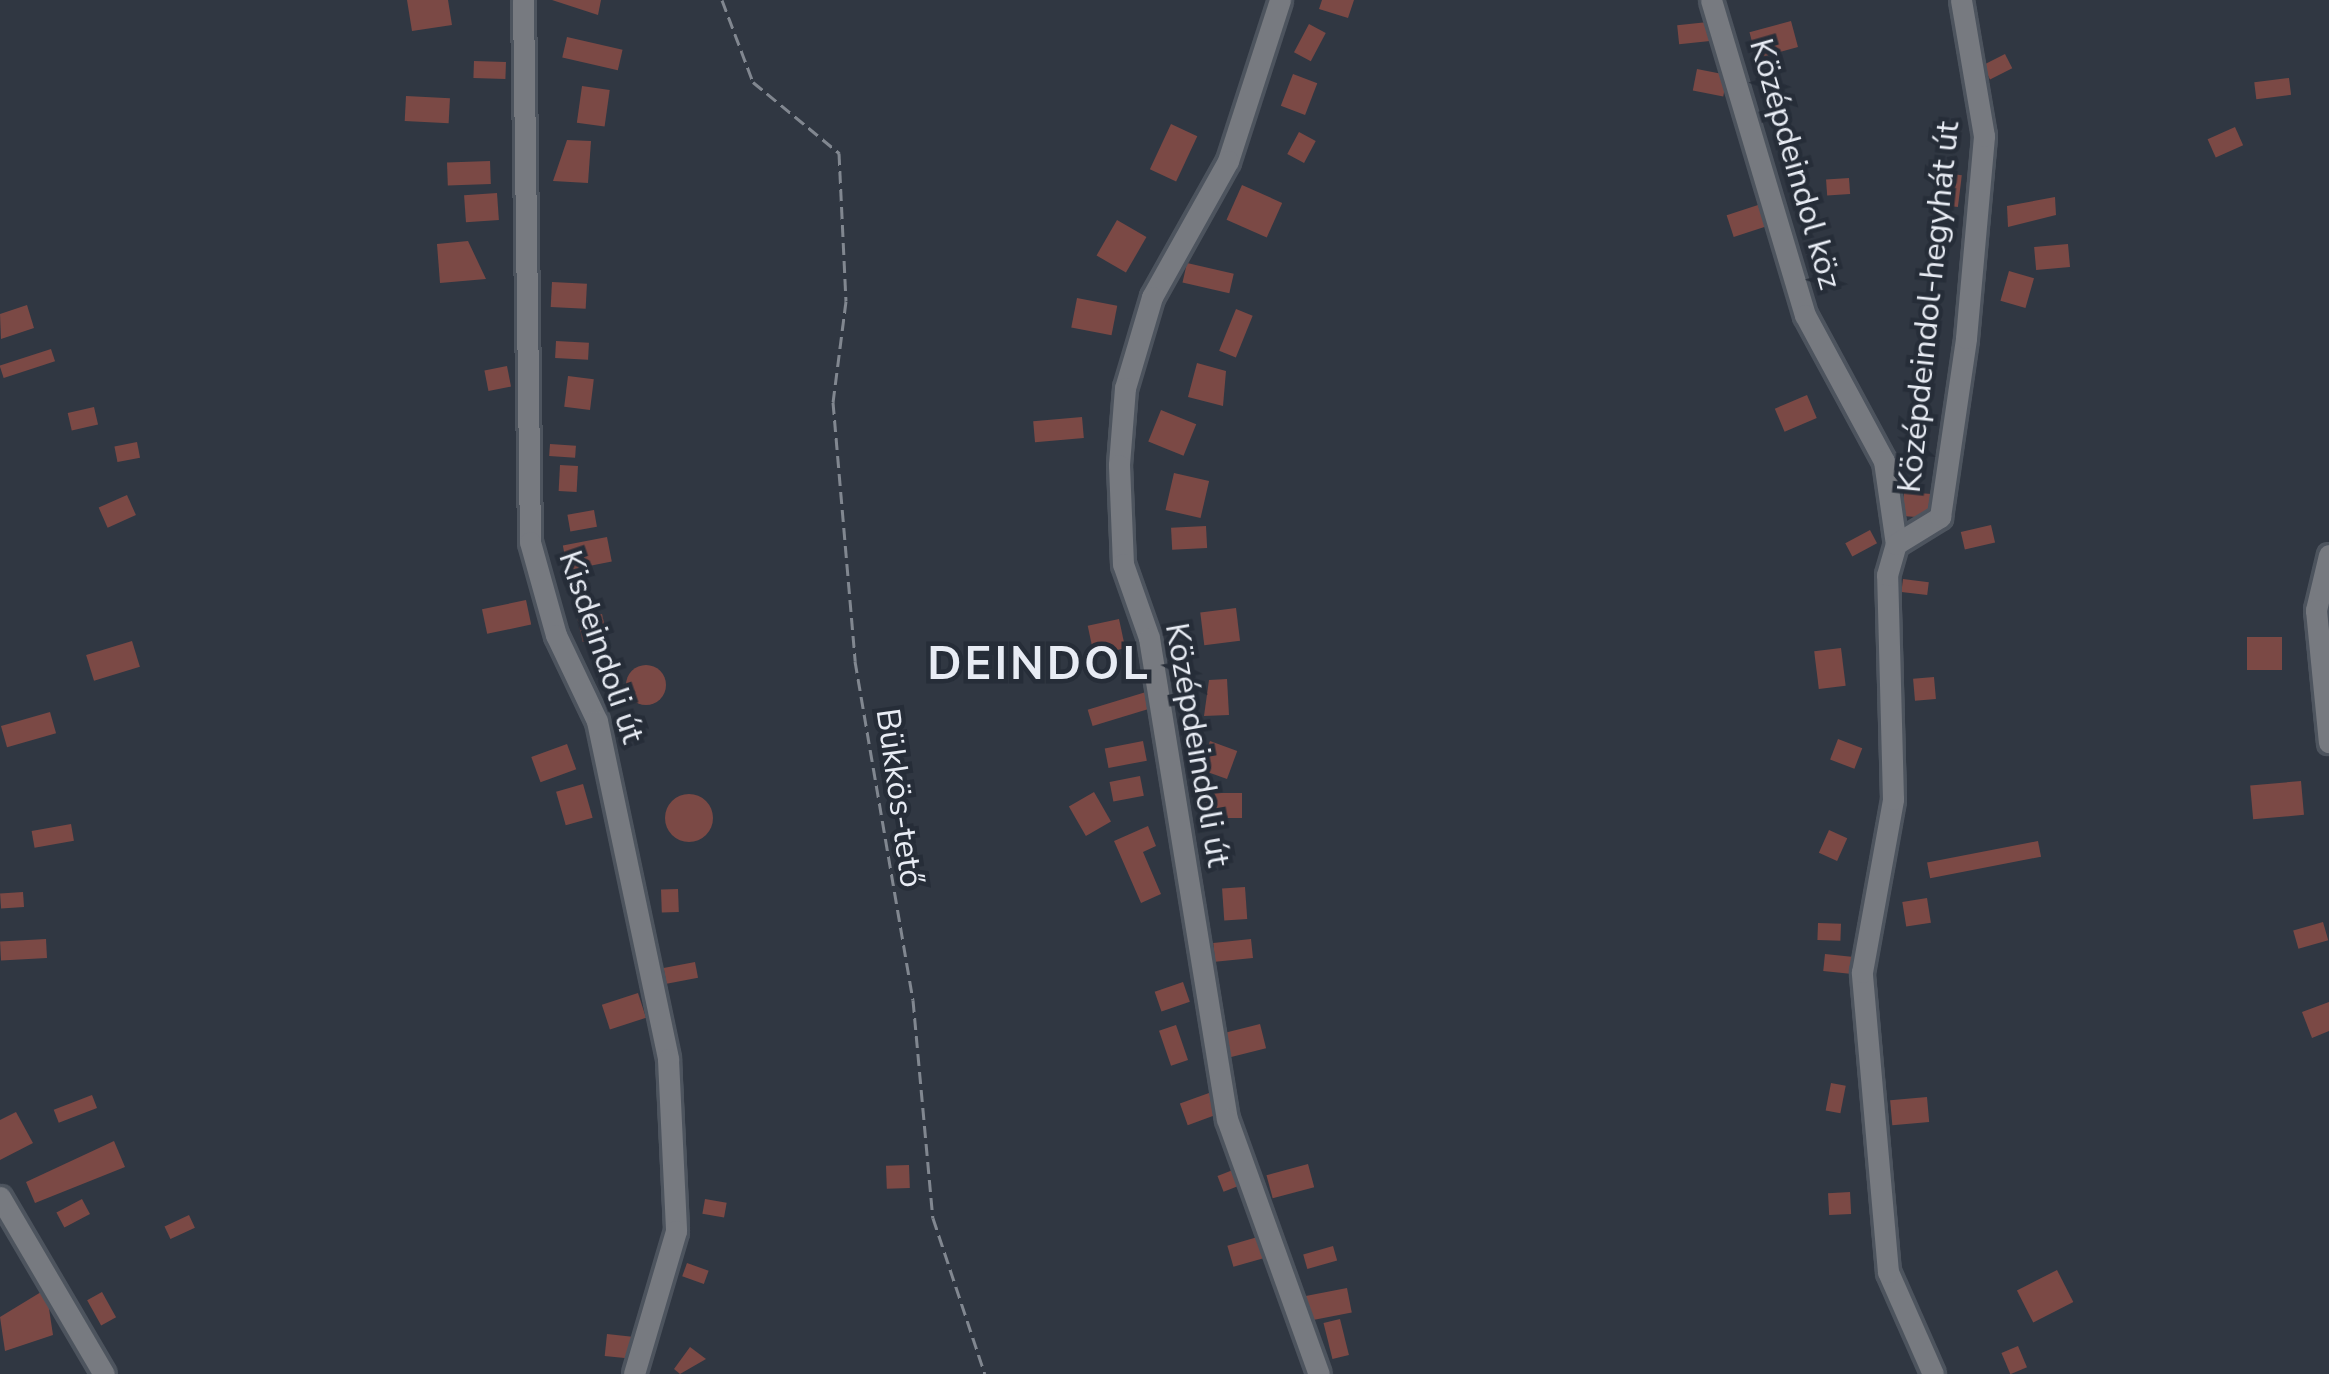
<!DOCTYPE html>
<meta charset="utf-8">
<style>
body{margin:0}
#map{position:relative;width:2329px;height:1374px;overflow:hidden;background:#303742;font-family:"Nunito Sans",sans-serif}
div>[style]{position:absolute}
[style*='--x']{left:calc(var(--x)*1px);top:calc(var(--y)*1px);width:calc(var(--w)*1px);rotate:calc(var(--a)*1deg)}
.building>*{inset:0;background:#7b4945;transform-origin:0 0}
.round{border-radius:50%}
.path>*{height:3px;margin-top:-1.5px;transform-origin:0;background:repeating-linear-gradient(90deg,#818790 0 12px,transparent 0 18px)}
.roads{filter:drop-shadow(3px 0 #4d545e) drop-shadow(-3px 0 #4d545e) drop-shadow(0 3px #4d545e) drop-shadow(0 -3px #4d545e)}
.street>*{height:21px;margin:-10.5px;padding:0 10.5px;transform-origin:10.5px;border-radius:10.5px;background:#777a80}
span{translate:-50% -50%;white-space:nowrap;text-align:center;line-height:1.15;-webkit-text-stroke:9px #262d38;paint-order:stroke}
.street-label{font-size:33px;color:#e8ecf4}
.district-label{font-size:45px;color:#e8ecf4;font-weight:700;letter-spacing:3px}
</style>
<div id="map">
<div class="building">
<div style="clip-path:polygon(407px 0,448px 0,452px 25px,412px 31px)"></div>
<div style="clip-path:polygon(552px 0,601px 0,598px 15px)"></div>
<div style="clip-path:polygon(1322px 0,1354px 0,1348px 18px,1319px 9px)"></div>
<div style="left:1791px;top:21px;width:27px;height:43px;rotate:75deg"></div>
<div style="left:1708px;top:22px;width:19px;height:31px;rotate:84deg"></div>
<div style="left:1309px;top:24px;width:19px;height:32px;rotate:28deg"></div>
<div style="left:567px;top:37px;width:57px;height:21px;rotate:13deg"></div>
<div style="left:2005px;top:54px;width:16px;height:25px;rotate:63deg"></div>
<div style="left:474px;top:61px;width:32px;height:17px;rotate:2deg"></div>
<div style="left:1697px;top:69px;width:31px;height:22px;rotate:11deg"></div>
<div style="left:1293px;top:74px;width:26px;height:34px;rotate:21deg"></div>
<div style="left:2289px;top:78px;width:17px;height:35px;rotate:83deg"></div>
<div style="left:582px;top:86px;width:28px;height:37px;rotate:8deg"></div>
<div style="left:406px;top:96px;width:44px;height:25px;rotate:3deg"></div>
<div style="left:1171px;top:124px;width:29px;height:50px;rotate:25deg"></div>
<div style="left:2235px;top:127px;width:20px;height:30px;rotate:66deg"></div>
<div style="left:1299px;top:132px;width:19px;height:25px;rotate:28deg"></div>
<div style="clip-path:polygon(567px 140px,591px 141px,588px 183px,553px 181px)"></div>
<div style="left:490px;top:161px;width:23px;height:43px;rotate:88deg"></div>
<div style="left:1936px;top:172px;width:26px;height:32px;rotate:7deg"></div>
<div style="left:1849px;top:178px;width:16px;height:23px;rotate:86deg"></div>
<div style="left:1242px;top:185px;width:44px;height:38px;rotate:24deg"></div>
<div style="left:497px;top:193px;width:27px;height:33px;rotate:86deg"></div>
<div style="clip-path:polygon(2055px 197px,2056px 215px,2008px 227px,2007px 206px)"></div>
<div style="left:1758px;top:205px;width:23px;height:33px;rotate:72deg"></div>
<div style="left:1117px;top:220px;width:34px;height:41px;rotate:30deg"></div>
<div style="clip-path:polygon(468px 241px,486px 279px,440px 283px,437px 244px)"></div>
<div style="left:2068px;top:244px;width:23px;height:34px;rotate:85deg"></div>
<div style="left:1187px;top:263px;width:48px;height:20px;rotate:13deg"></div>
<div style="left:2009px;top:271px;width:26px;height:31px;rotate:16deg"></div>
<div style="left:552px;top:282px;width:35px;height:25px;rotate:3deg"></div>
<div style="left:1077px;top:298px;width:41px;height:30px;rotate:11deg"></div>
<div style="clip-path:polygon(27px 305px,34px 328px,1px 339px,0 314px)"></div>
<div style="left:1236px;top:309px;width:18px;height:45px;rotate:22deg"></div>
<div style="left:556px;top:341px;width:33px;height:17px;rotate:3deg"></div>
<div style="left:51px;top:349px;width:13px;height:54px;rotate:72deg"></div>
<div style="clip-path:polygon(1197px 363px,1226px 371px,1223px 406px,1188px 397px)"></div>
<div style="left:507px;top:366px;width:21px;height:23px;rotate:79deg"></div>
<div style="left:568px;top:376px;width:26px;height:31px;rotate:7deg"></div>
<div style="left:1807px;top:395px;width:25px;height:35px;rotate:67deg"></div>
<div style="left:94px;top:407px;width:18px;height:27px;rotate:77deg"></div>
<div style="left:1161px;top:410px;width:38px;height:34px;rotate:22deg"></div>
<div style="left:1082px;top:417px;width:21px;height:49px;rotate:85deg"></div>
<div style="left:137px;top:442px;width:16px;height:23px;rotate:79deg"></div>
<div style="left:550px;top:444px;width:26px;height:12px;rotate:4deg"></div>
<div style="left:560px;top:465px;width:18px;height:26px;rotate:3deg"></div>
<div style="left:1174px;top:473px;width:36px;height:38px;rotate:13deg"></div>
<div style="left:1904px;top:492px;width:28px;height:24px;rotate:4deg"></div>
<div style="left:127px;top:495px;width:22px;height:31px;rotate:66deg"></div>
<div style="left:594px;top:510px;width:17px;height:27px;rotate:80deg"></div>
<div style="left:1991px;top:525px;width:18px;height:31px;rotate:77deg"></div>
<div style="left:1206px;top:526px;width:22px;height:35px;rotate:87deg"></div>
<div style="left:1870px;top:530px;width:15px;height:28px;rotate:62deg"></div>
<div style="left:607px;top:537px;width:25px;height:45px;rotate:79deg"></div>
<div style="left:1903px;top:579px;width:26px;height:13px;rotate:7deg"></div>
<div style="left:526px;top:600px;width:25px;height:45px;rotate:78deg"></div>
<div style="left:1236px;top:608px;width:33px;height:36px;rotate:83deg"></div>
<div style="left:602px;top:614px;width:23px;height:25px;rotate:77deg"></div>
<div style="left:1119px;top:619px;width:30px;height:32px;rotate:78deg"></div>
<div style="left:2247px;top:637px;width:35px;height:33px"></div>
<div style="left:132px;top:641px;width:27px;height:48px;rotate:73deg"></div>
<div style="left:1841px;top:648px;width:38px;height:27px;rotate:83deg"></div>
<div class="round" style="left:626px;top:665px;width:40px;height:40px"></div>
<div style="left:1934px;top:677px;width:22px;height:21px;rotate:85deg"></div>
<div style="clip-path:polygon(1227px 679px,1229px 715px,1204px 716px,1209px 680px)"></div>
<div style="left:1146px;top:692px;width:17px;height:61px;rotate:73deg"></div>
<div style="left:50px;top:712px;width:22px;height:51px;rotate:74deg"></div>
<div style="left:1838px;top:739px;width:26px;height:22px;rotate:21deg"></div>
<div style="left:1143px;top:741px;width:20px;height:39px;rotate:79deg"></div>
<div style="left:1210px;top:741px;width:29px;height:30px;rotate:20deg"></div>
<div style="left:567px;top:744px;width:27px;height:38px;rotate:70deg"></div>
<div style="left:1140px;top:776px;width:20px;height:31px;rotate:79deg"></div>
<div style="left:2301px;top:781px;width:34px;height:51px;rotate:85deg"></div>
<div style="left:583px;top:784px;width:35px;height:28px;rotate:74deg"></div>
<div style="left:1094px;top:792px;width:34px;height:29px;rotate:60deg"></div>
<div style="left:1206px;top:793px;width:36px;height:25px"></div>
<div class="round" style="left:665px;top:794px;width:48px;height:48px"></div>
<div style="left:71px;top:824px;width:17px;height:40px;rotate:80deg"></div>
<div style="clip-path:polygon(1148px 826px,1156px 846px,1143px 852px,1161px 894px,1141px 903px,1114px 841px)"></div>
<div style="left:1829px;top:830px;width:20px;height:25px;rotate:24deg"></div>
<div style="left:2038px;top:841px;width:16px;height:113px;rotate:79deg"></div>
<div style="left:1245px;top:887px;width:32px;height:23px;rotate:86deg"></div>
<div style="left:678px;top:889px;width:23px;height:17px;rotate:88deg"></div>
<div style="left:23px;top:892px;width:15px;height:23px;rotate:86deg"></div>
<div style="left:1927px;top:898px;width:25px;height:25px;rotate:81deg"></div>
<div style="left:2323px;top:922px;width:19px;height:31px;rotate:74deg"></div>
<div style="left:1818px;top:923px;width:23px;height:17px;rotate:2deg"></div>
<div style="left:46px;top:939px;width:19px;height:46px;rotate:87deg"></div>
<div style="left:1251px;top:939px;width:19px;height:38px;rotate:84deg"></div>
<div style="left:1825px;top:954px;width:29px;height:17px;rotate:6deg"></div>
<div style="left:695px;top:962px;width:16px;height:32px;rotate:79deg"></div>
<div style="left:1183px;top:982px;width:21px;height:30px;rotate:71deg"></div>
<div style="left:638px;top:993px;width:26px;height:38px;rotate:72deg"></div>
<div style="clip-path:polygon(2329px 1002px,2329px 1031px,2312px 1038px,2302px 1012px)"></div>
<div style="left:1260px;top:1024px;width:25px;height:40px;rotate:76deg"></div>
<div style="left:1176px;top:1025px;width:37px;height:18px;rotate:71deg"></div>
<div style="left:1831px;top:1083px;width:15px;height:28px;rotate:11deg"></div>
<div style="left:1209px;top:1093px;width:23px;height:31px;rotate:70deg"></div>
<div style="left:92px;top:1095px;width:14px;height:41px;rotate:69deg"></div>
<div style="left:1927px;top:1097px;width:25px;height:37px;rotate:85deg"></div>
<div style="clip-path:polygon(16px 1112px,33px 1143px,0 1160px,0 1120px)"></div>
<div style="clip-path:polygon(114px 1141px,125px 1167px,35px 1203px,26px 1182px)"></div>
<div style="left:1308px;top:1164px;width:24px;height:43px;rotate:75deg"></div>
<div style="left:909px;top:1165px;width:23px;height:23px;rotate:88deg"></div>
<div style="left:1238px;top:1168px;width:17px;height:22px;rotate:69deg"></div>
<div style="left:1850px;top:1192px;width:22px;height:22px;rotate:87deg"></div>
<div style="left:82px;top:1199px;width:17px;height:29px;rotate:62deg"></div>
<div style="left:705px;top:1199px;width:22px;height:15px;rotate:10deg"></div>
<div style="left:189px;top:1215px;width:14px;height:27px;rotate:65deg"></div>
<div style="left:1261px;top:1236px;width:22px;height:35px;rotate:74deg"></div>
<div style="left:1333px;top:1246px;width:15px;height:31px;rotate:74deg"></div>
<div style="left:687px;top:1263px;width:23px;height:14px;rotate:20deg"></div>
<div style="left:2057px;top:1270px;width:36px;height:45px;rotate:63deg"></div>
<div style="left:1347px;top:1288px;width:25px;height:46px;rotate:79deg"></div>
<div style="clip-path:polygon(46px 1289px,53px 1335px,5px 1351px,0 1317px)"></div>
<div style="left:102px;top:1292px;width:29px;height:17px;rotate:61deg"></div>
<div style="left:1340px;top:1319px;width:37px;height:17px;rotate:76deg"></div>
<div style="left:607px;top:1334px;width:30px;height:22px;rotate:6deg"></div>
<div style="left:2018px;top:1346px;width:23px;height:18px;rotate:67deg"></div>
<div style="clip-path:polygon(690px 1347px,706px 1359px,680px 1374px,674px 1369px)"></div>
</div>
<div class="path">
<div style="--x:722;--y:0;--w:88;--a:69.3"></div>
<div style="--x:753;--y:82;--w:112;--a:39.5"></div>
<div style="--x:839;--y:153;--w:148;--a:87.3"></div>
<div style="--x:846;--y:301;--w:102;--a:97.3"></div>
<div style="--x:833;--y:402;--w:260;--a:85.1"></div>
<div style="--x:855;--y:661;--w:344;--a:80.3"></div>
<div style="--x:913;--y:1000;--w:219;--a:84.8"></div>
<div style="--x:933;--y:1218;--w:164;--a:71.6"></div>
</div>
<div class="roads">
<div class="street">
<div style="--x:523;--y:0;--w:542;--a:89.26"></div>
<div style="--x:530;--y:542;--w:97;--a:74.4"></div>
<div style="--x:556;--y:635;--w:95;--a:64.5"></div>
<div style="--x:597;--y:721;--w:345;--a:78.1"></div>
<div style="--x:668;--y:1059;--w:172;--a:87.3"></div>
<div style="--x:676;--y:1231;--w:149;--a:106.4"></div>
<div style="--x:1280;--y:0;--w:169;--a:107.9"></div>
<div style="--x:1228;--y:161;--w:156;--a:119.2"></div>
<div style="--x:1152;--y:297;--w:95;--a:106.5"></div>
<div style="--x:1125;--y:388;--w:77;--a:94.5"></div>
<div style="--x:1119;--y:465;--w:99;--a:87.7"></div>
<div style="--x:1123;--y:564;--w:78;--a:70.6"></div>
<div style="--x:1149;--y:638;--w:487;--a:80.8"></div>
<div style="--x:1227;--y:1119;--w:271;--a:70.2"></div>
<div style="--x:1711;--y:0;--w:329;--a:73.4"></div>
<div style="--x:1805;--y:315;--w:166;--a:61.6"></div>
<div style="--x:1884;--y:461;--w:84;--a:81.8"></div>
<div style="--x:2329;--y:555;--w:57;--a:103.3"></div>
<div style="--x:2316;--y:610;--w:133;--a:84.4"></div>
<div style="--x:0;--y:1197;--w:205;--a:59.6"></div>
<div style="--x:1933;--y:1374;--w:111;--a:-113.8"></div>
<div style="--x:1888;--y:1272;--w:301;--a:-95"></div>
<div style="--x:1862;--y:972;--w:176;--a:-79.8"></div>
<div style="--x:1893;--y:799;--w:224;--a:-91.5"></div>
<div style="--x:1887;--y:575;--w:32;--a:-74"></div>
<div style="--x:1896;--y:544;--w:52;--a:-31.5"></div>
<div style="--x:1940;--y:517;--w:181;--a:-81.7"></div>
<div style="--x:1966;--y:338;--w:203;--a:-84.9"></div>
<div style="--x:1984;--y:136;--w:138;--a:-99.6"></div>
</div>
</div>
<div class="street-label">
<span style="left:1795px;top:164px;rotate:74deg">Középdeindol köz</span>
<span style="left:1929px;top:307px;rotate:-84deg">Középdeindol-hegyhát út</span>
<span style="left:601px;top:647px;rotate:71deg">Kisdeindoli út</span>
<span style="left:1197px;top:745px;rotate:80deg">Középdeindoli út</span>
<span style="left:899px;top:798px;rotate:82deg">Bükkös-tető</span>
</div>
<div class="district-label">
<span style="left:1039px;top:665px">DEINDOL</span>
</div>
</div>
